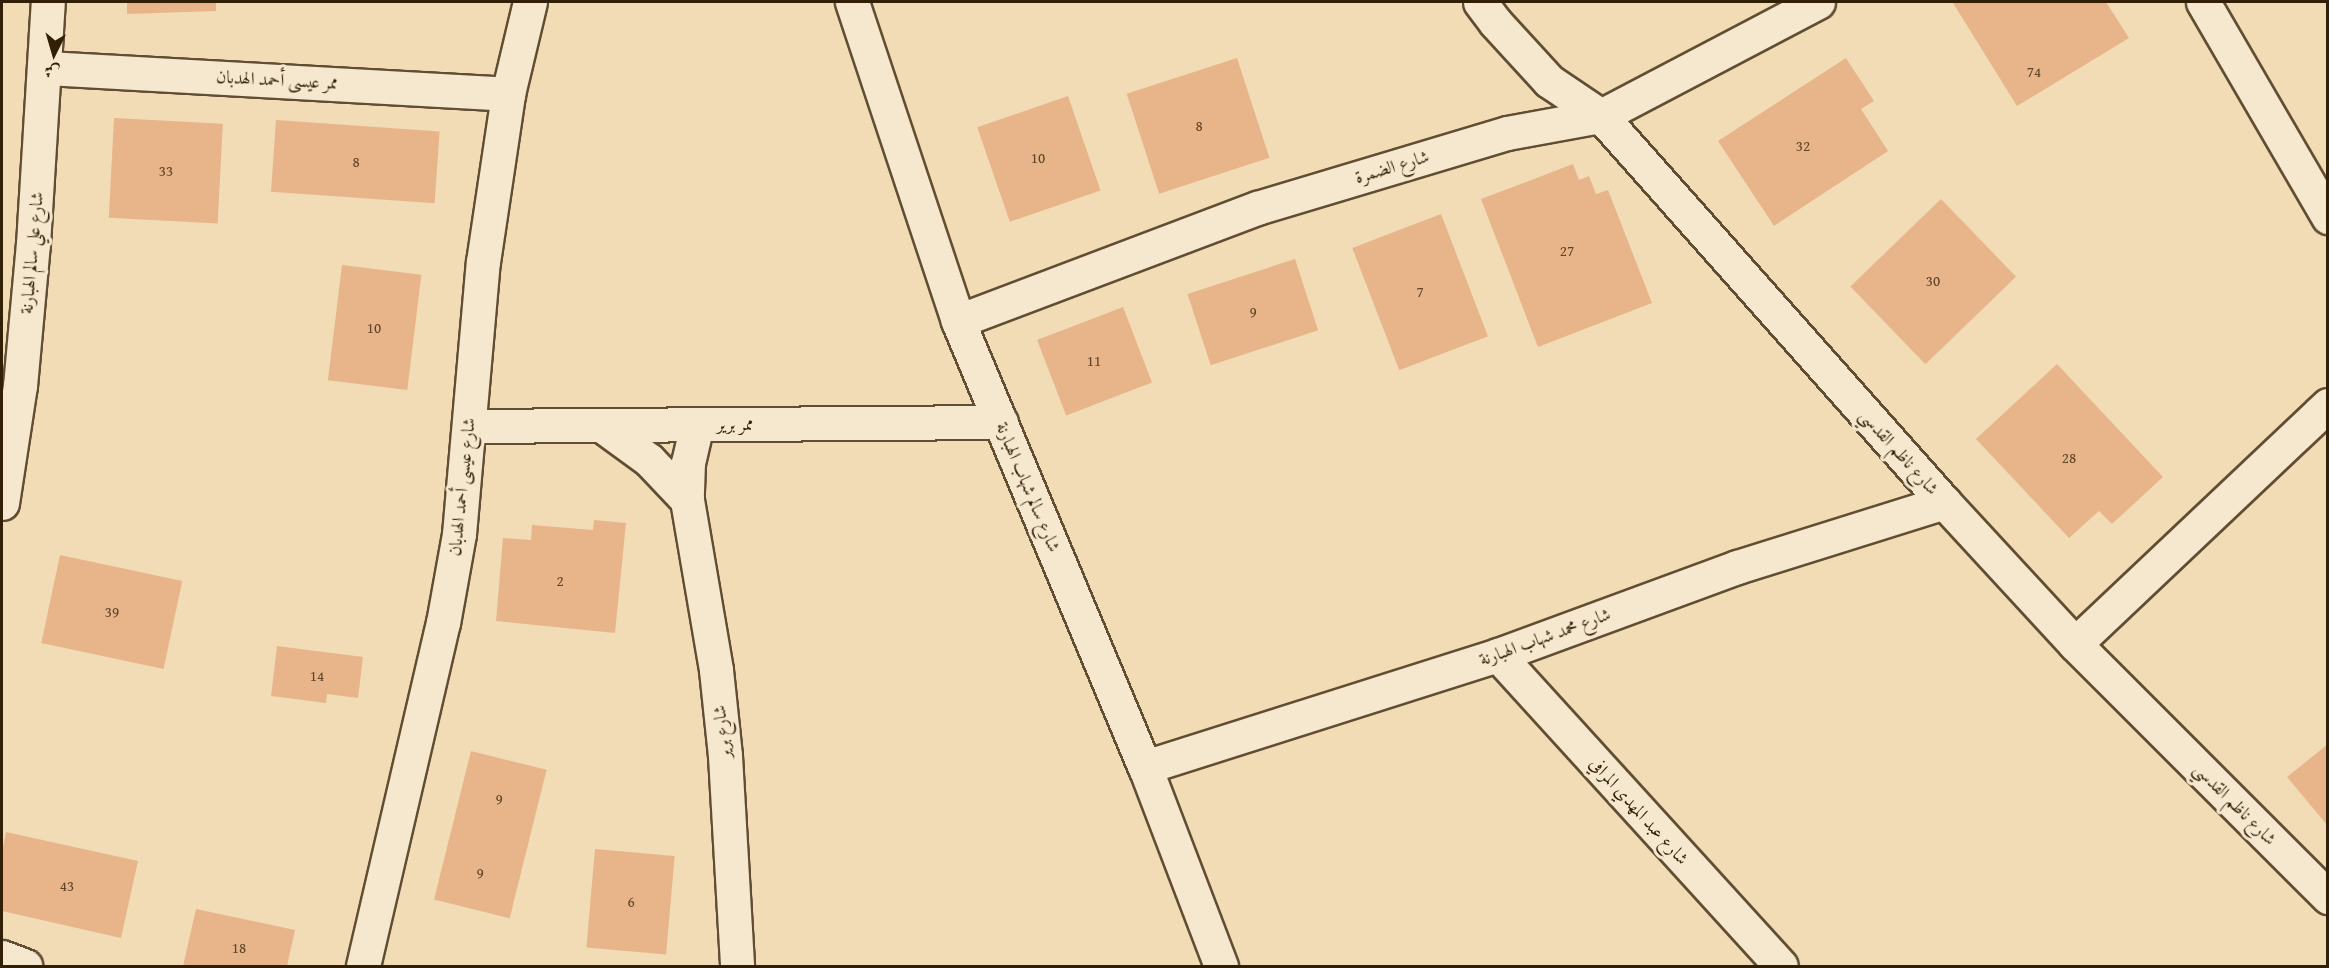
<!DOCTYPE html>
<meta charset="utf-8">
<style>
body{margin:0}
#map{position:relative;width:2329px;height:968px;overflow:hidden;background:#f1dcb5;font-family:"Gentium Book Plus",Amiri,serif}
div>[style]{position:absolute}
[style*='--x']{left:calc(var(--x)*1px);top:calc(var(--y)*1px);width:calc(var(--w)*1px);rotate:calc(var(--a)*1deg)}
.building>*{inset:0;background:#e8b58b;transform-origin:0 0}
.roads{filter:drop-shadow(2px 0 #614e32) drop-shadow(-2px 0 #614e32) drop-shadow(0 2px #614e32) drop-shadow(0 -2px #614e32)}
.minor>*{height:33px;margin:-16.5px;padding:0 16.5px;transform-origin:16.5px;border-radius:16.5px;background:#f6e8cf}
span{translate:-50% -50%;white-space:nowrap;text-align:center;line-height:1.15;-webkit-text-stroke:6px #f6e8cf;paint-order:stroke}
.number-label{font-size:15px;color:#5f4427}
.number-label span{-webkit-text-stroke-width:0}
.street-label{font-size:18px;color:#311f06}
.frame{position:absolute;inset:0;border:3px solid #311f06;pointer-events:none}
.north{position:absolute;left:24px;top:24px;width:60px;height:60px;-webkit-text-stroke:4px #f6e8cf;paint-order:stroke;rotate:185deg;font-size:16px;font-weight:700;line-height:24px;text-align:center;color:#311f06}
.north::after{content:'';display:block;margin:auto;width:21px;height:27px;background:#311f06;clip-path:polygon(50% 0,100% 100%,50% 72%,0 100%)}
</style>
<div id="map">
<div class="building">
<div style="clip-path:polygon(127px 2px,216px 2px,216px 11px,127px 14px)"></div>
<div style="clip-path:polygon(1956px 2px,2106px 2px,2129px 38px,2017px 106px,1953px 3px)"></div>
<div style="left:1237px;top:58px;width:105px;height:116px;rotate:72deg"></div>
<div style="clip-path:polygon(1846px 58px,1874px 101px,1861px 109px,1888px 151px,1774px 226px,1718px 141px)"></div>
<div style="left:1068px;top:96px;width:100px;height:96px;rotate:71deg"></div>
<div style="left:114px;top:118px;width:109px;height:100px;rotate:3deg"></div>
<div style="left:276px;top:120px;width:164px;height:72px;rotate:4deg"></div>
<div style="clip-path:polygon(1573px 164px,1579px 180px,1589px 176px,1596px 194px,1608px 190px,1652px 303px,1538px 347px,1481px 199px)"></div>
<div style="left:1941px;top:199px;width:108px;height:126px;rotate:46deg"></div>
<div style="left:1441px;top:214px;width:131px;height:95px;rotate:69deg"></div>
<div style="left:1295px;top:259px;width:75px;height:113px;rotate:72deg"></div>
<div style="left:342px;top:265px;width:80px;height:116px;rotate:7deg"></div>
<div style="left:1123px;top:307px;width:81px;height:92px;rotate:69deg"></div>
<div style="clip-path:polygon(2057px 364px,2163px 477px,2112px 524px,2099px 511px,2069px 538px,1976px 439px)"></div>
<div style="clip-path:polygon(594px 520px,626px 523px,615px 633px,496px 621px,503px 538px,531px 540px,532px 525px,593px 530px)"></div>
<div style="left:60px;top:555px;width:125px;height:90px;rotate:12deg"></div>
<div style="clip-path:polygon(277px 646px,363px 657px,358px 698px,327px 694px,326px 703px,271px 696px)"></div>
<div style="clip-path:polygon(2328px 744px,2328px 826px,2287px 777px)"></div>
<div style="left:471px;top:751px;width:78px;height:153px;rotate:14deg"></div>
<div style="clip-path:polygon(6px 832px,138px 861px,121px 938px,2px 911px,2px 852px)"></div>
<div style="left:595px;top:849px;width:80px;height:99px;rotate:5deg"></div>
<div style="clip-path:polygon(196px 909px,295px 930px,287px 966px,183px 966px)"></div>
</div>
<div class="roads">
<div class="minor">
<div style="--x:852;--y:2;--w:336;--a:71.6"></div>
<div style="--x:958;--y:321;--w:484;--a:67.3"></div>
<div style="--x:1145;--y:767;--w:213;--a:69.1"></div>
<div style="--x:1480;--y:2;--w:25;--a:53"></div>
<div style="--x:1495;--y:22;--w:80;--a:47.5"></div>
<div style="--x:1549;--y:81;--w:63;--a:33.9"></div>
<div style="--x:1601;--y:116;--w:516;--a:48.38"></div>
<div style="--x:1944;--y:502;--w:193;--a:47.3"></div>
<div style="--x:2075;--y:644;--w:358;--a:45"></div>
<div style="--x:2203;--y:2;--w:249;--a:59.8"></div>
<div style="--x:45;--y:68;--w:464;--a:3.2"></div>
<div style="--x:958;--y:321;--w:320;--a:-20.7"></div>
<div style="--x:1257;--y:208;--w:261;--a:-16.7"></div>
<div style="--x:1507;--y:133;--w:96;--a:-10.3"></div>
<div style="--x:1601;--y:116;--w:245;--a:-27.7"></div>
<div style="--x:697;--y:424;--w:39;--a:103"></div>
<div style="--x:688;--y:462;--w:38;--a:92"></div>
<div style="--x:687;--y:500;--w:172;--a:80.3"></div>
<div style="--x:716;--y:670;--w:86;--a:84"></div>
<div style="--x:725;--y:756;--w:210;--a:86.7"></div>
<div style="--x:601;--y:425;--w:59;--a:36.1"></div>
<div style="--x:649;--y:460;--w:55;--a:46.5"></div>
<div style="--x:469;--y:426;--w:532;--a:-0.43"></div>
<div style="--x:2;--y:503;--w:118;--a:-81.3"></div>
<div style="--x:20;--y:386;--w:143;--a:-84.8"></div>
<div style="--x:33;--y:244;--w:242;--a:-86.5"></div>
<div style="--x:2075;--y:644;--w:348;--a:-43.4"></div>
<div style="--x:1498;--y:655;--w:420;--a:47.7"></div>
<div style="--x:1145;--y:767;--w:370;--a:-17.6"></div>
<div style="--x:1498;--y:655;--w:255;--a:-20.2"></div>
<div style="--x:1737;--y:567;--w:217;--a:-17.4"></div>
<div style="--x:2;--y:957;--w:25;--a:21"></div>
<div style="--x:363;--y:966;--w:352;--a:-76.9"></div>
<div style="--x:443;--y:623;--w:90;--a:-79.8"></div>
<div style="--x:459;--y:534;--w:273;--a:-85"></div>
<div style="--x:483;--y:262;--w:170;--a:-81.5"></div>
<div style="--x:508;--y:94;--w:95;--a:-76.6"></div>
</div>
</div>
<div class="number-label">
<span style="left:2034px;top:72px">74</span>
<span style="left:1199px;top:126px">8</span>
<span style="left:1803px;top:146px">32</span>
<span style="left:1038px;top:158px">10</span>
<span style="left:356px;top:162px">8</span>
<span style="left:166px;top:171px">33</span>
<span style="left:1567px;top:251px">27</span>
<span style="left:1933px;top:281px">30</span>
<span style="left:1420px;top:292px">7</span>
<span style="left:1253px;top:312px">9</span>
<span style="left:374px;top:328px">10</span>
<span style="left:1094px;top:361px">11</span>
<span style="left:2069px;top:458px">28</span>
<span style="left:560px;top:581px">2</span>
<span style="left:112px;top:612px">39</span>
<span style="left:317px;top:676px">14</span>
<span style="left:499px;top:799px">9</span>
<span style="left:480px;top:873px">9</span>
<span style="left:67px;top:886px">43</span>
<span style="left:631px;top:902px">6</span>
<span style="left:239px;top:948px">18</span>
</div>
<div class="street-label">
<span style="left:277px;top:80px;rotate:3deg">ممر عيسى أحمد الهدبان</span>
<span style="left:1392px;top:167px;rotate:-17deg">شارع الضمرة</span>
<span style="left:32px;top:253px;rotate:-85deg">شارع علي سالم الهبارنة</span>
<span style="left:735px;top:424px">ممر برير</span>
<span style="left:1899px;top:452px;rotate:48deg">شارع ناظم القدسي</span>
<span style="left:462px;top:487px;rotate:-84deg">شارع عيسى أحمد الهدبان</span>
<span style="left:1028px;top:487px;rotate:67deg">شارع سالم شهاب الهبارنة</span>
<span style="left:1545px;top:637px;rotate:-20deg">شارع محمد شهاب الهبارنة</span>
<span style="left:722px;top:732px;rotate:-96deg">شارع برير</span>
<span style="left:2235px;top:804px;rotate:45deg">شارع ناظم القدسي</span>
<span style="left:1639px;top:811px;rotate:48deg">شارع عبد المهدي المرافي</span>
</div>
<div class="frame"></div>
<div class="north">ش</div>
</div>
